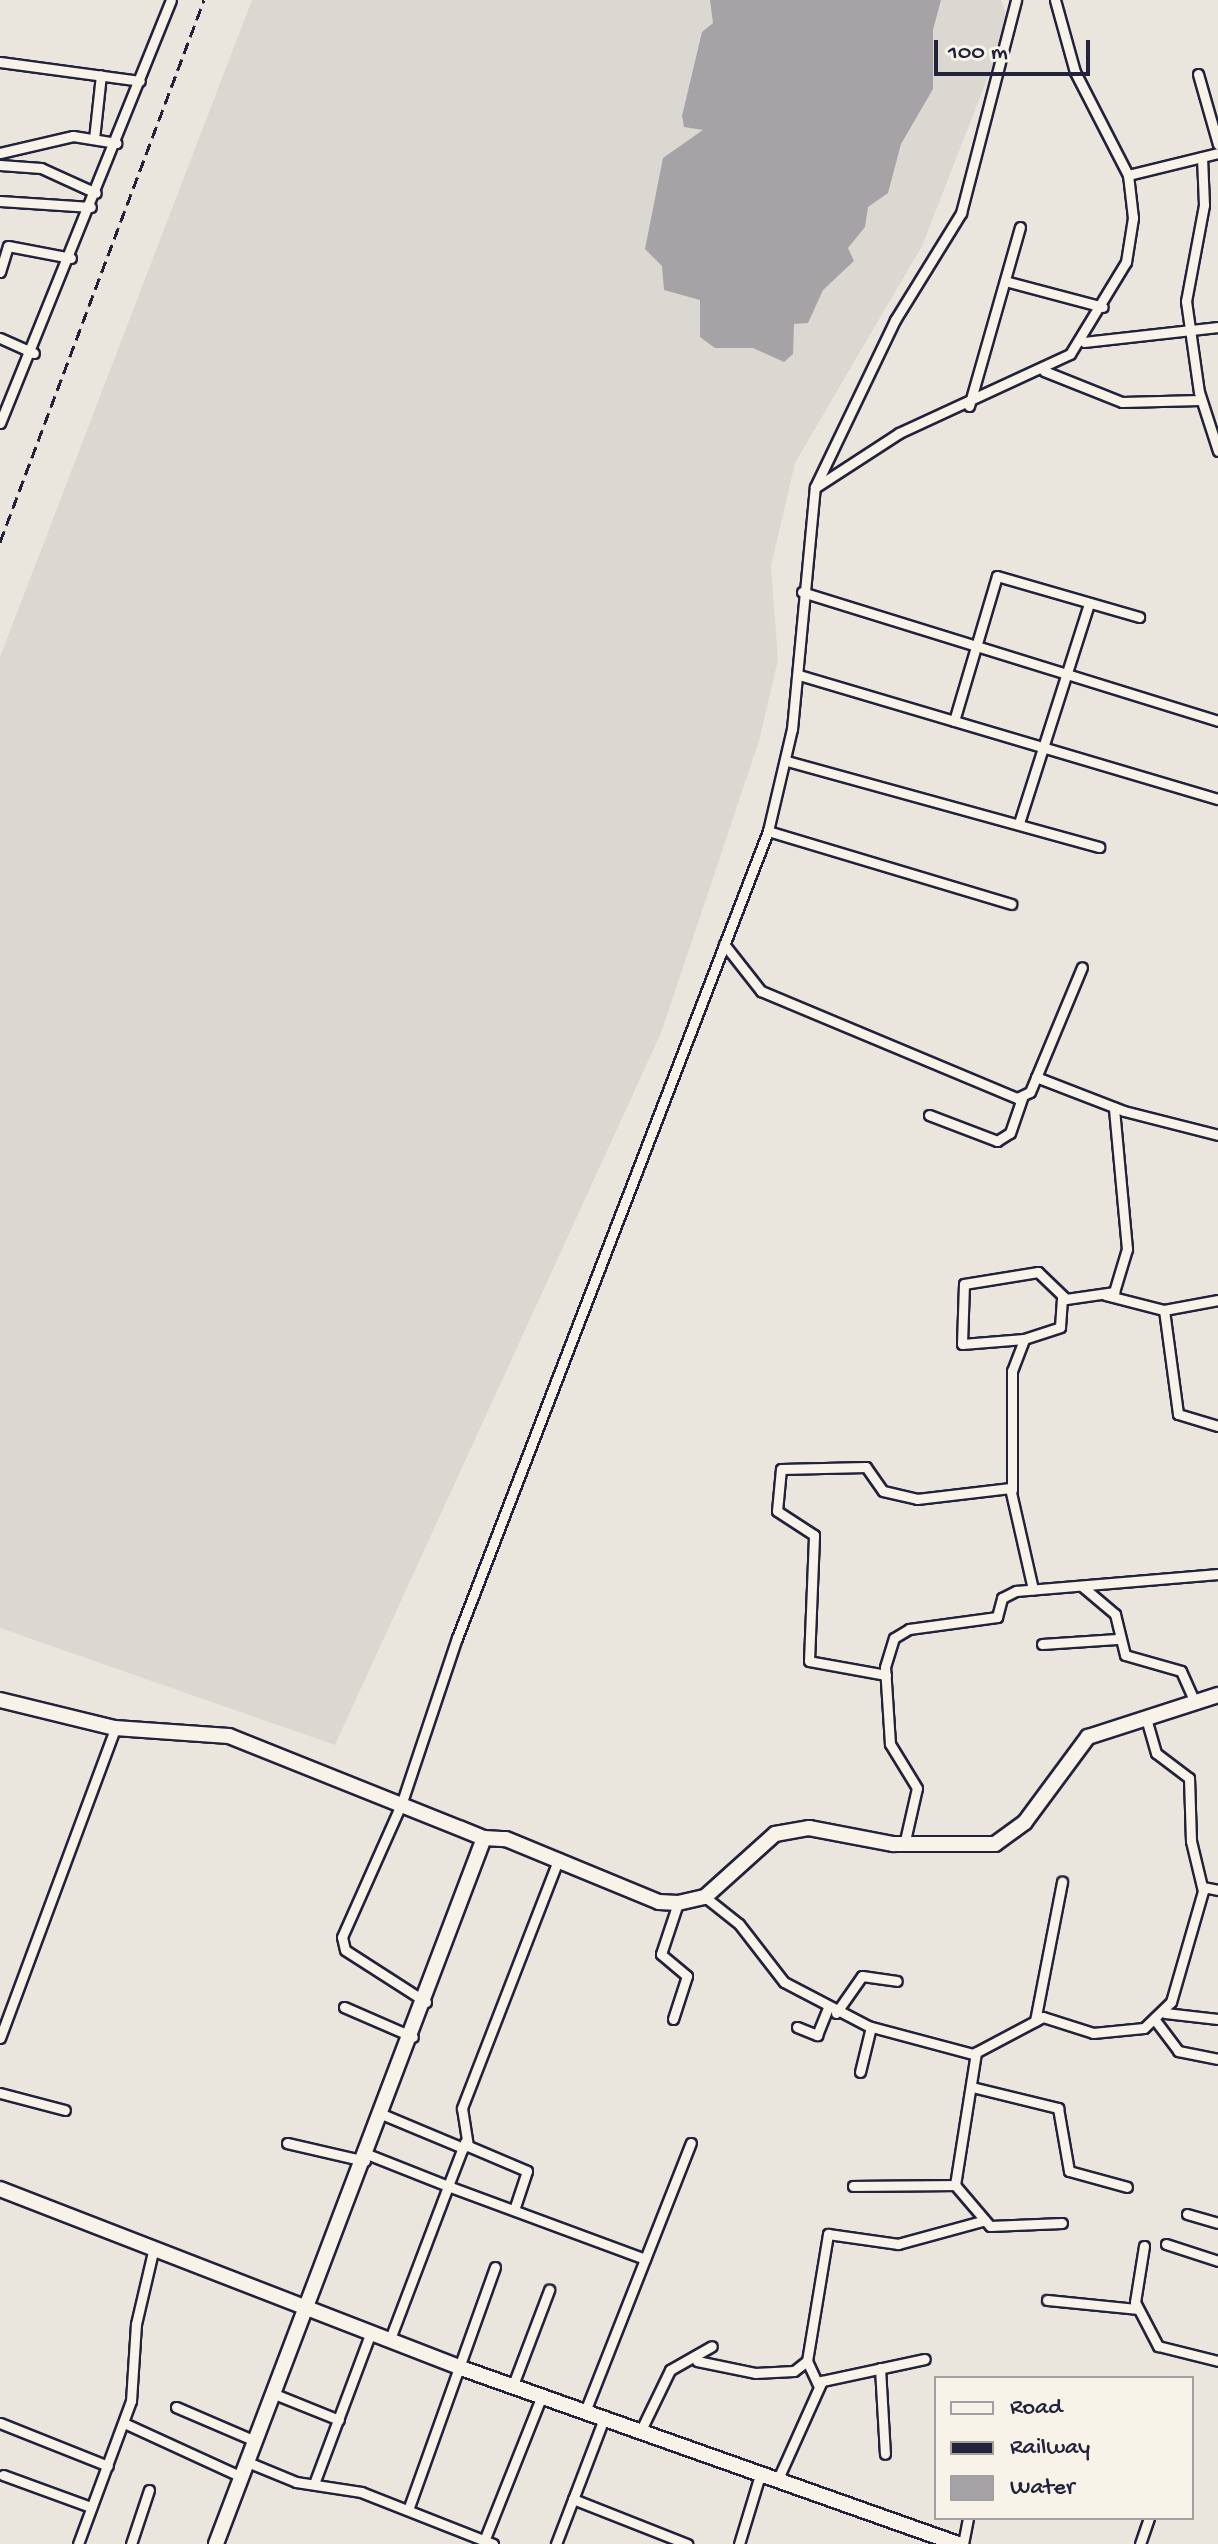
<!DOCTYPE html>
<style>
body{margin:0}
#map{position:relative;width:1218px;height:2544px;overflow:hidden;background:#eae6de;font-family:"Gochi Hand",sans-serif}
div>[style]{position:absolute}
[style*='--x']{left:calc(var(--x)*1px);top:calc(var(--y)*1px);width:calc(var(--w)*1px);rotate:calc(var(--a)*1deg)}
.built>*{inset:0;background:#dbd8d2}
.water>*{inset:0;background:#a6a3a6}
.roads{filter:drop-shadow(2px 0 #22223b) drop-shadow(-2px 0 #22223b) drop-shadow(0 2px #22223b) drop-shadow(0 -2px #22223b)}
.street>*{height:9px;margin:-4.5px;padding:0 4.5px;transform-origin:4.5px;border-radius:4.5px;background:#f7f3e8}
.secondary>*{height:14px;margin:-7px;padding:0 7px;transform-origin:7px;border-radius:7px;background:#f7f3e8}
.rail>*{height:3px;margin-top:-1.5px;transform-origin:0;background:repeating-linear-gradient(90deg,#22223b 0 12px,transparent 0 18px)}
span{translate:-50% -50%;white-space:nowrap;text-align:center;line-height:1.15;-webkit-text-stroke:6px #f7f3e8;paint-order:stroke}
.legend{position:absolute;left:934px;top:2376px;width:260px;height:144px;box-sizing:border-box;background:#f7f3e8;border:2px solid #a29fa3;margin:0;padding:10px 14px;list-style:none;font-size:24px;color:#22223b}
.legend li{display:flex;align-items:center;gap:16px;height:40px}
.legend b{width:40px;border:2px solid #a29fa3}
.scale{position:absolute;left:934px;top:40px;width:156px;height:36px;box-sizing:border-box;border:4px solid #22223b;border-top:0;padding-left:10px;font-size:24px;line-height:28px;white-space:nowrap;color:#22223b;-webkit-text-stroke:6px #f7f3e8;paint-order:stroke}
</style>
<div id="map">
<div class="built">
<div style="clip-path:polygon(252px 0,1001px 0,1009px 23px,922px 246px,795px 463px,771px 566px,778px 660px,759px 741px,661px 1033px,335px 1745px,0 1628px,0 657px)"></div>
</div>
<div class="water">
<div style="clip-path:polygon(710px 0,941px 0,933px 30px,933px 89px,901px 144px,888px 193px,868px 207px,865px 227px,848px 248px,854px 261px,823px 290px,808px 323px,794px 324px,793px 354px,784px 362px,753px 348px,715px 348px,700px 337px,700px 300px,664px 290px,662px 266px,645px 249px,663px 158px,703px 130px,684px 127px,682px 116px,702px 32px,713px 23px)"></div>
</div>
<div class="roads">
<div class="street">
<div style="--x:0;--y:62;--w:141;--a:7.7"></div>
<div style="--x:1198;--y:74;--w:73;--a:74.1"></div>
<div style="--x:94;--y:139;--w:64;--a:-83.8"></div>
<div style="--x:0;--y:153;--w:75;--a:-13.1"></div>
<div style="--x:73;--y:136;--w:44;--a:9.2"></div>
<div style="--x:1202;--y:157;--w:48;--a:87.6"></div>
<div style="--x:1204;--y:205;--w:98;--a:100.6"></div>
<div style="--x:1186;--y:301;--w:92;--a:81.9"></div>
<div style="--x:1199;--y:392;--w:62;--a:72.1"></div>
<div style="--x:0;--y:165;--w:41;--a:4.2"></div>
<div style="--x:41;--y:168;--w:60;--a:24.4"></div>
<div style="--x:1128;--y:175;--w:93;--a:-13.7"></div>
<div style="--x:0;--y:201;--w:91;--a:3.8"></div>
<div style="--x:0;--y:272;--w:27;--a:-73"></div>
<div style="--x:8;--y:246;--w:64;--a:10.8"></div>
<div style="--x:1005;--y:281;--w:101;--a:14.9"></div>
<div style="--x:0;--y:338;--w:37;--a:24"></div>
<div style="--x:1084;--y:342;--w:135;--a:-6.4"></div>
<div style="--x:1044;--y:371;--w:84;--a:21.7"></div>
<div style="--x:1122;--y:402;--w:78;--a:-1.5"></div>
<div style="--x:969;--y:406;--w:186;--a:-74.1"></div>
<div style="--x:0;--y:423;--w:456;--a:-68"></div>
<div style="--x:816;--y:487;--w:99;--a:-33"></div>
<div style="--x:899;--y:433;--w:188;--a:-24.8"></div>
<div style="--x:1070;--y:354;--w:108;--a:-58.7"></div>
<div style="--x:1126;--y:262;--w:45;--a:-81"></div>
<div style="--x:1133;--y:218;--w:43;--a:-96.6"></div>
<div style="--x:1128;--y:175;--w:116;--a:-117.2"></div>
<div style="--x:1075;--y:72;--w:75;--a:-105.5"></div>
<div style="--x:802;--y:592;--w:436;--a:17.2"></div>
<div style="--x:799;--y:675;--w:437;--a:16.5"></div>
<div style="--x:954;--y:721;--w:151;--a:-73.5"></div>
<div style="--x:997;--y:576;--w:148;--a:16.1"></div>
<div style="--x:787;--y:761;--w:324;--a:15.4"></div>
<div style="--x:1019;--y:823;--w:231;--a:-72.3"></div>
<div style="--x:768;--y:831;--w:254;--a:16.7"></div>
<div style="--x:724;--y:944;--w:60;--a:51.8"></div>
<div style="--x:761;--y:991;--w:277;--a:22.7"></div>
<div style="--x:1017;--y:1098;--w:14;--a:-25"></div>
<div style="--x:1030;--y:1092;--w:135;--a:-67.4"></div>
<div style="--x:1036;--y:1077;--w:94;--a:21.1"></div>
<div style="--x:1124;--y:1111;--w:97;--a:14.3"></div>
<div style="--x:929;--y:1115;--w:73;--a:20.9"></div>
<div style="--x:997;--y:1141;--w:15;--a:-32"></div>
<div style="--x:1010;--y:1133;--w:37;--a:-71"></div>
<div style="--x:1105;--y:1295;--w:61;--a:14.3"></div>
<div style="--x:1164;--y:1310;--w:55;--a:-10.5"></div>
<div style="--x:1164;--y:1310;--w:105;--a:82.3"></div>
<div style="--x:1178;--y:1414;--w:42;--a:16.7"></div>
<div style="--x:1024;--y:1339;--w:62;--a:175.4"></div>
<div style="--x:962;--y:1344;--w:60;--a:-88.1"></div>
<div style="--x:964;--y:1284;--w:75;--a:-9.2"></div>
<div style="--x:1038;--y:1272;--w:39;--a:44"></div>
<div style="--x:1066;--y:1299;--w:49;--a:-8.3"></div>
<div style="--x:1114;--y:1292;--w:45;--a:-73.2"></div>
<div style="--x:1127;--y:1249;--w:142;--a:-95.3"></div>
<div style="--x:1012;--y:1490;--w:119;--a:-90"></div>
<div style="--x:1012;--y:1371;--w:34;--a:-69"></div>
<div style="--x:1024;--y:1339;--w:38;--a:-18"></div>
<div style="--x:1060;--y:1327;--w:29;--a:-86"></div>
<div style="--x:1083;--y:1587;--w:42;--a:40.2"></div>
<div style="--x:1115;--y:1614;--w:42;--a:76.3"></div>
<div style="--x:1125;--y:1655;--w:58;--a:15.9"></div>
<div style="--x:1181;--y:1671;--w:35;--a:66"></div>
<div style="--x:1042;--y:1644;--w:75;--a:-3.8"></div>
<div style="--x:886;--y:1675;--w:78;--a:-169.7"></div>
<div style="--x:809;--y:1661;--w:126;--a:-87.7"></div>
<div style="--x:814;--y:1535;--w:44;--a:-147"></div>
<div style="--x:777;--y:1511;--w:42;--a:-84.6"></div>
<div style="--x:781;--y:1469;--w:85;--a:-1.3"></div>
<div style="--x:866;--y:1467;--w:29;--a:55"></div>
<div style="--x:883;--y:1491;--w:35;--a:13"></div>
<div style="--x:917;--y:1499;--w:94;--a:-6.7"></div>
<div style="--x:1010;--y:1488;--w:104;--a:77.2"></div>
<div style="--x:904;--y:1845;--w:58;--a:-77.2"></div>
<div style="--x:917;--y:1788;--w:52;--a:-121.5"></div>
<div style="--x:890;--y:1744;--w:77;--a:-93.7"></div>
<div style="--x:885;--y:1667;--w:30;--a:-73"></div>
<div style="--x:894;--y:1638;--w:17;--a:-31"></div>
<div style="--x:909;--y:1629;--w:89;--a:-7.8"></div>
<div style="--x:997;--y:1617;--w:20;--a:-75"></div>
<div style="--x:1002;--y:1598;--w:16;--a:-27"></div>
<div style="--x:1016;--y:1591;--w:203;--a:-4.8"></div>
<div style="--x:1203;--y:1887;--w:15;--a:11"></div>
<div style="--x:705;--y:1897;--w:43;--a:38.5"></div>
<div style="--x:739;--y:1924;--w:73;--a:52.2"></div>
<div style="--x:784;--y:1982;--w:95;--a:27.6"></div>
<div style="--x:868;--y:2026;--w:109;--a:14.9"></div>
<div style="--x:973;--y:2054;--w:79;--a:-27.9"></div>
<div style="--x:1043;--y:2017;--w:52;--a:17.7"></div>
<div style="--x:1093;--y:2033;--w:51;--a:-5.6"></div>
<div style="--x:1144;--y:2028;--w:37;--a:-44"></div>
<div style="--x:1171;--y:2002;--w:116;--a:-73.9"></div>
<div style="--x:1203;--y:1891;--w:51;--a:-103.5"></div>
<div style="--x:1191;--y:1841;--w:63;--a:-91.8"></div>
<div style="--x:1189;--y:1778;--w:41;--a:-142.9"></div>
<div style="--x:1156;--y:1753;--w:37;--a:-106"></div>
<div style="--x:426;--y:2002;--w:96;--a:-147.3"></div>
<div style="--x:345;--y:1950;--w:13;--a:-103"></div>
<div style="--x:342;--y:1937;--w:148;--a:-66"></div>
<div style="--x:402;--y:1802;--w:173;--a:-71.5"></div>
<div style="--x:457;--y:1638;--w:865;--a:-68.92"></div>
<div style="--x:768;--y:831;--w:105;--a:-76.8"></div>
<div style="--x:792;--y:729;--w:243;--a:-84.6"></div>
<div style="--x:815;--y:487;--w:185;--a:-64.4"></div>
<div style="--x:895;--y:320;--w:126;--a:-58.3"></div>
<div style="--x:961;--y:213;--w:220;--a:-75.5"></div>
<div style="--x:344;--y:2007;--w:75;--a:23.5"></div>
<div style="--x:836;--y:2013;--w:45;--a:-54.9"></div>
<div style="--x:862;--y:1976;--w:35;--a:8"></div>
<div style="--x:1165;--y:2013;--w:53;--a:6.5"></div>
<div style="--x:673;--y:2019;--w:45;--a:-72"></div>
<div style="--x:687;--y:1976;--w:34;--a:-140"></div>
<div style="--x:661;--y:1954;--w:54;--a:-71.6"></div>
<div style="--x:1155;--y:2020;--w:39;--a:53"></div>
<div style="--x:1178;--y:2051;--w:41;--a:11.3"></div>
<div style="--x:1035;--y:2021;--w:142;--a:-79"></div>
<div style="--x:797;--y:2027;--w:22;--a:22"></div>
<div style="--x:817;--y:2035;--w:29;--a:-68"></div>
<div style="--x:0;--y:2038;--w:331;--a:-69.6"></div>
<div style="--x:860;--y:2072;--w:46;--a:-76.3"></div>
<div style="--x:972;--y:2087;--w:89;--a:13.7"></div>
<div style="--x:1058;--y:2108;--w:64;--a:80.1"></div>
<div style="--x:1069;--y:2171;--w:60;--a:15.4"></div>
<div style="--x:0;--y:2093;--w:67;--a:14.7"></div>
<div style="--x:384;--y:2115;--w:86;--a:22.7"></div>
<div style="--x:287;--y:2143;--w:80;--a:13"></div>
<div style="--x:367;--y:2154;--w:87;--a:21.6"></div>
<div style="--x:448;--y:2186;--w:47;--a:-68.9"></div>
<div style="--x:955;--y:2185;--w:54;--a:49.5"></div>
<div style="--x:990;--y:2226;--w:72;--a:-2.4"></div>
<div style="--x:853;--y:2186;--w:102;--a:-0.6"></div>
<div style="--x:955;--y:2185;--w:134;--a:-81"></div>
<div style="--x:514;--y:2210;--w:41;--a:-71.6"></div>
<div style="--x:527;--y:2171;--w:64;--a:-157"></div>
<div style="--x:468;--y:2146;--w:38;--a:-99"></div>
<div style="--x:462;--y:2108;--w:268;--a:-68.8"></div>
<div style="--x:1187;--y:2214;--w:32;--a:16"></div>
<div style="--x:1166;--y:2244;--w:55;--a:18.1"></div>
<div style="--x:1144;--y:2246;--w:57;--a:99.1"></div>
<div style="--x:1135;--y:2302;--w:50;--a:62.4"></div>
<div style="--x:1158;--y:2346;--w:62;--a:14"></div>
<div style="--x:1047;--y:2300;--w:90;--a:5.7"></div>
<div style="--x:390;--y:2339;--w:164;--a:-69.2"></div>
<div style="--x:448;--y:2186;--w:210;--a:20.3"></div>
<div style="--x:697;--y:2361;--w:59;--a:11.7"></div>
<div style="--x:755;--y:2373;--w:39;--a:-3"></div>
<div style="--x:794;--y:2371;--w:16;--a:-38"></div>
<div style="--x:807;--y:2361;--w:129;--a:-80.6"></div>
<div style="--x:828;--y:2234;--w:71;--a:8.1"></div>
<div style="--x:898;--y:2244;--w:87;--a:-15.3"></div>
<div style="--x:807;--y:2361;--w:26;--a:65"></div>
<div style="--x:880;--y:2368;--w:86;--a:86.7"></div>
<div style="--x:513;--y:2385;--w:102;--a:-69.2"></div>
<div style="--x:272;--y:2393;--w:72;--a:21.9"></div>
<div style="--x:176;--y:2407;--w:84;--a:23.2"></div>
<div style="--x:586;--y:2409;--w:286;--a:-68.5"></div>
<div style="--x:0;--y:2423;--w:116;--a:21.7"></div>
<div style="--x:124;--y:2423;--w:128;--a:24.6"></div>
<div style="--x:641;--y:2430;--w:67;--a:-64.2"></div>
<div style="--x:670;--y:2370;--w:48;--a:-29.7"></div>
<div style="--x:245;--y:2461;--w:55;--a:22.4"></div>
<div style="--x:296;--y:2482;--w:66;--a:8.7"></div>
<div style="--x:361;--y:2492;--w:142;--a:21.5"></div>
<div style="--x:3;--y:2475;--w:94;--a:20"></div>
<div style="--x:315;--y:2481;--w:159;--a:-69.4"></div>
<div style="--x:777;--y:2481;--w:110;--a:-65.8"></div>
<div style="--x:822;--y:2381;--w:105;--a:-12.1"></div>
<div style="--x:573;--y:2499;--w:123;--a:21.5"></div>
<div style="--x:408;--y:2510;--w:258;--a:-70.3"></div>
<div style="--x:484;--y:2541;--w:157;--a:-68.3"></div>
<div style="--x:78;--y:2544;--w:153;--a:-69.7"></div>
<div style="--x:131;--y:2401;--w:77;--a:-86.3"></div>
<div style="--x:136;--y:2324;--w:79;--a:-76.8"></div>
<div style="--x:131;--y:2544;--w:57;--a:-71.6"></div>
<div style="--x:556;--y:2544;--w:137;--a:-69.1"></div>
<div style="--x:739;--y:2544;--w:72;--a:-73.1"></div>
<div style="--x:963;--y:2544;--w:26;--a:-79"></div>
<div style="--x:1140;--y:2544;--w:28;--a:-71"></div>
</div>
<div class="secondary">
<div style="--x:0;--y:1700;--w:118;--a:13.7"></div>
<div style="--x:115;--y:1728;--w:114;--a:4"></div>
<div style="--x:229;--y:1736;--w:275;--a:21.8"></div>
<div style="--x:484;--y:1838;--w:755;--a:110.79"></div>
<div style="--x:484;--y:1838;--w:22;--a:3"></div>
<div style="--x:506;--y:1839;--w:165;--a:22.4"></div>
<div style="--x:659;--y:1902;--w:19;--a:3"></div>
<div style="--x:678;--y:1903;--w:28;--a:-13"></div>
<div style="--x:705;--y:1897;--w:94;--a:-42"></div>
<div style="--x:775;--y:1834;--w:35;--a:-10"></div>
<div style="--x:809;--y:1828;--w:86;--a:10.8"></div>
<div style="--x:893;--y:1844;--w:102;--a:0"></div>
<div style="--x:995;--y:1844;--w:37;--a:-36"></div>
<div style="--x:1025;--y:1822;--w:106;--a:-53.5"></div>
<div style="--x:1088;--y:1737;--w:137;--a:-17.9"></div>
<div style="--x:0;--y:2189;--w:495;--a:21.2"></div>
<div style="--x:461;--y:2368;--w:527;--a:19.5"></div>
</div>
</div>
<div class="rail">
<div style="--x:0;--y:542;--w:579;--a:-69.37"></div>
</div>
<ul class="legend">
<li><b style="height:10px;background:#f7f3e8"></b>Road</li>
<li><b style="height:10px;background:#22223b"></b>Railway</li>
<li><b style="height:22px;background:#a6a3a6"></b>Water</li>
</ul>
<div class="scale">100 m</div>
</div>
